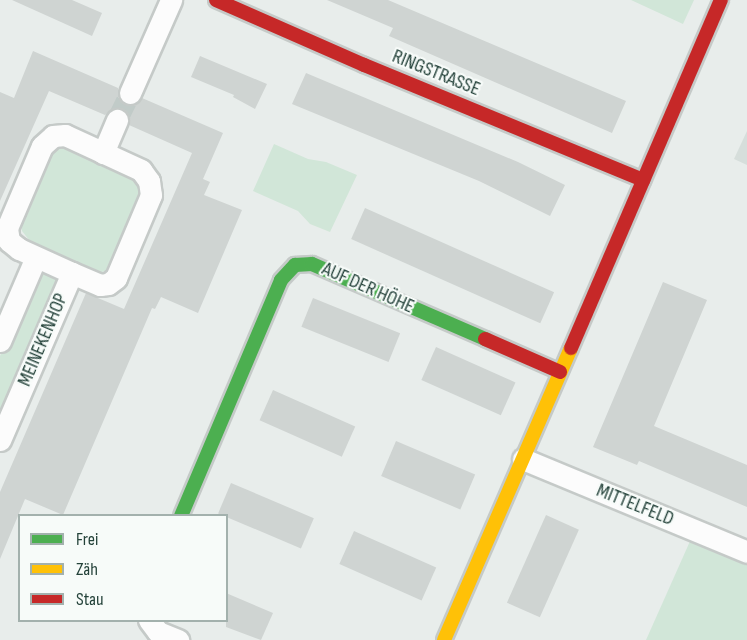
<!DOCTYPE html>
<meta charset="utf-8">
<style>
body{margin:0}
#map{position:relative;width:747px;height:640px;overflow:hidden;background:#e8edeb;font-family:"Sofia Sans Condensed",sans-serif}
div>[style]{position:absolute}
[style*='--x']{left:calc(var(--x)*1px);top:calc(var(--y)*1px);width:calc(var(--w)*1px);rotate:calc(var(--a)*1deg)}
.built>*{inset:0;background:#d6dedb}
.green>*{inset:0;background:#d1e6d8}
.building>*{inset:0;background:#cfd4d2;transform-origin:0 0}
.street-tunnel>*{height:21px;margin-top:-10.5px;transform-origin:0;background:repeating-linear-gradient(90deg,#c1cbc8 0 21px,transparent 0 31px)}
.roads{filter:drop-shadow(2px 0 #c5cac8) drop-shadow(-2px 0 #c5cac8) drop-shadow(0 2px #c5cac8) drop-shadow(0 -2px #c5cac8)}
.street>*{height:21px;margin:-10.5px;padding:0 10.5px;transform-origin:10.5px;border-radius:10.5px;background:#fcfcfc}
.fast>*{height:14px;margin:-7px;padding:0 7px;transform-origin:7px;border-radius:7px;background:#4caf50}
.slow>*{height:14px;margin:-7px;padding:0 7px;transform-origin:7px;border-radius:7px;background:#ffc107}
.jam>*{height:14px;margin:-7px;padding:0 7px;transform-origin:7px;border-radius:7px;background:#c62828}
span{translate:-50% -50%;white-space:nowrap;text-align:center;line-height:1.15;-webkit-text-stroke:4.5px #f7fbf9;paint-order:stroke}
.street-label{font-size:20px;color:#24423a}
.legend{position:absolute;left:18px;top:514px;width:210px;height:108px;box-sizing:border-box;background:#f7fbf9;border:2px solid #a3b1ad;margin:0;padding:8px 10px;list-style:none;font-size:18px;color:#24423a}
.legend li{display:flex;align-items:center;gap:12px;height:30px}
.legend b{width:30px;border:2px solid #a3b1ad}
</style>
<div id="map">
<div class="built">
<div style="clip-path:polygon(747px 131px,747px 165px,734px 159px)"></div>
</div>
<div class="green">
<div style="clip-path:polygon(631px 0,694px 0,683px 24px)"></div>
<div style="clip-path:polygon(274px 144px,308px 159px,326px 162px,357px 175px,330px 232px,310px 224px,298px 211px,253px 191px)"></div>
<div style="clip-path:polygon(67px 147px,131px 177px,141px 187px,142px 200px,117px 260px,108px 270px,96px 274px,33px 245px,22px 231px,20px 214px,42px 162px,53px 151px)"></div>
<div style="clip-path:polygon(39px 266px,65px 277px,0 427px,0 356px)"></div>
<div style="clip-path:polygon(691px 539px,747px 564px,747px 640px,646px 640px)"></div>
</div>
<div class="building">
<div style="clip-path:polygon(12px 0,72px 0,102px 13px,92px 36px)"></div>
<div style="clip-path:polygon(327px 0,388px 0,626px 101px,612px 133px,389px 36px,393px 28px)"></div>
<div style="clip-path:polygon(33px 51px,118px 88px,119px 100px,125px 105px,137px 104px,142px 98px,223px 133px,203px 179px,210px 182px,204px 195px,242px 210px,198px 313px,161px 297px,155px 309px,152px 308px,63px 515px,25px 499px,0 559px,0 492px,86px 293px,124px 309px,192px 153px,129px 125px,130px 118px,122px 109px,115px 107px,105px 115px,49px 91px,0 201px,0 92px,14px 98px)"></div>
<div style="clip-path:polygon(200px 56px,267px 84px,255px 109px,233px 97px,234px 95px,191px 77px)"></div>
<div style="clip-path:polygon(306px 73px,518px 162px,565px 185px,550px 216px,479px 181px,292px 104px)"></div>
<div style="left:365px;top:208px;width:207px;height:34px;rotate:24deg"></div>
<div style="clip-path:polygon(663px 282px,707px 300px,654px 426px,747px 465px,747px 507px,639px 461px,637px 465px,593px 447px)"></div>
<div style="left:313px;top:298px;width:94px;height:31px;rotate:22deg"></div>
<div style="left:436px;top:347px;width:87px;height:36px;rotate:24deg"></div>
<div style="left:273px;top:390px;width:90px;height:33px;rotate:24deg"></div>
<div style="left:396px;top:441px;width:86px;height:38px;rotate:23deg"></div>
<div style="left:231px;top:483px;width:90px;height:33px;rotate:23deg"></div>
<div style="left:546px;top:515px;width:36px;height:96px;rotate:24deg"></div>
<div style="left:354px;top:531px;width:90px;height:36px;rotate:24deg"></div>
<div style="clip-path:polygon(226px 593px,273px 613px,261px 640px,226px 627px)"></div>
</div>
<div class="street-tunnel">
<div style="--x:117;--y:120;--w:30;--a:-64"></div>
</div>
<div class="roads">
<div class="street">
<div style="--x:130;--y:93;--w:102;--a:-66.2"></div>
<div style="--x:65;--y:135;--w:84;--a:24.7"></div>
<div style="--x:141;--y:170;--w:14;--a:54"></div>
<div style="--x:149;--y:181;--w:14;--a:82"></div>
<div style="--x:151;--y:195;--w:90;--a:112.9"></div>
<div style="--x:116;--y:278;--w:10;--a:143"></div>
<div style="--x:108;--y:284;--w:8;--a:173"></div>
<div style="--x:100;--y:285;--w:30;--a:-157"></div>
<div style="--x:72;--y:273;--w:58;--a:-155.6"></div>
<div style="--x:19;--y:249;--w:13;--a:-141"></div>
<div style="--x:9;--y:241;--w:13;--a:-99"></div>
<div style="--x:7;--y:228;--w:89;--a:-66.9"></div>
<div style="--x:42;--y:146;--w:15;--a:-42"></div>
<div style="--x:53;--y:136;--w:12;--a:-5"></div>
<div style="--x:103;--y:153;--w:36;--a:-67"></div>
<div style="--x:0;--y:341;--w:91;--a:-66.8"></div>
<div style="--x:0;--y:440;--w:182;--a:-66.7"></div>
<div style="--x:523;--y:459;--w:243;--a:22.5"></div>
<div style="--x:149;--y:620;--w:15;--a:53"></div>
<div style="--x:158;--y:632;--w:22;--a:22"></div>
</div>
<div class="fast">
<div style="--x:181;--y:516;--w:256;--a:-67"></div>
<div style="--x:281;--y:280;--w:21;--a:-47"></div>
<div style="--x:295;--y:265;--w:17;--a:-3"></div>
<div style="--x:312;--y:264;--w:189;--a:23.4"></div>
</div>
<div class="slow">
<div style="--x:444;--y:640;--w:318;--a:-66.5"></div>
</div>
<div class="jam">
<div style="--x:216;--y:0;--w:162;--a:23.7"></div>
<div style="--x:364;--y:65;--w:302;--a:22.4"></div>
<div style="--x:485;--y:339;--w:82;--a:23.7"></div>
<div style="--x:571;--y:348;--w:379;--a:-66.7"></div>
</div>
</div>
<div class="street-label">
<span style="left:436px;top:73px;rotate:22deg">RINGSTRASSE</span>
<span style="left:368px;top:288px;rotate:24deg">AUF DER HÖHE</span>
<span style="left:43px;top:340px;rotate:-67deg">MEINEKENHOP</span>
<span style="left:635px;top:505px;rotate:22deg">MITTELFELD</span>
</div>
<ul class="legend">
<li><b style="height:8px;background:#4caf50"></b>Frei</li>
<li><b style="height:8px;background:#ffc107"></b>Zäh</li>
<li><b style="height:8px;background:#c62828"></b>Stau</li>
</ul>
</div>
